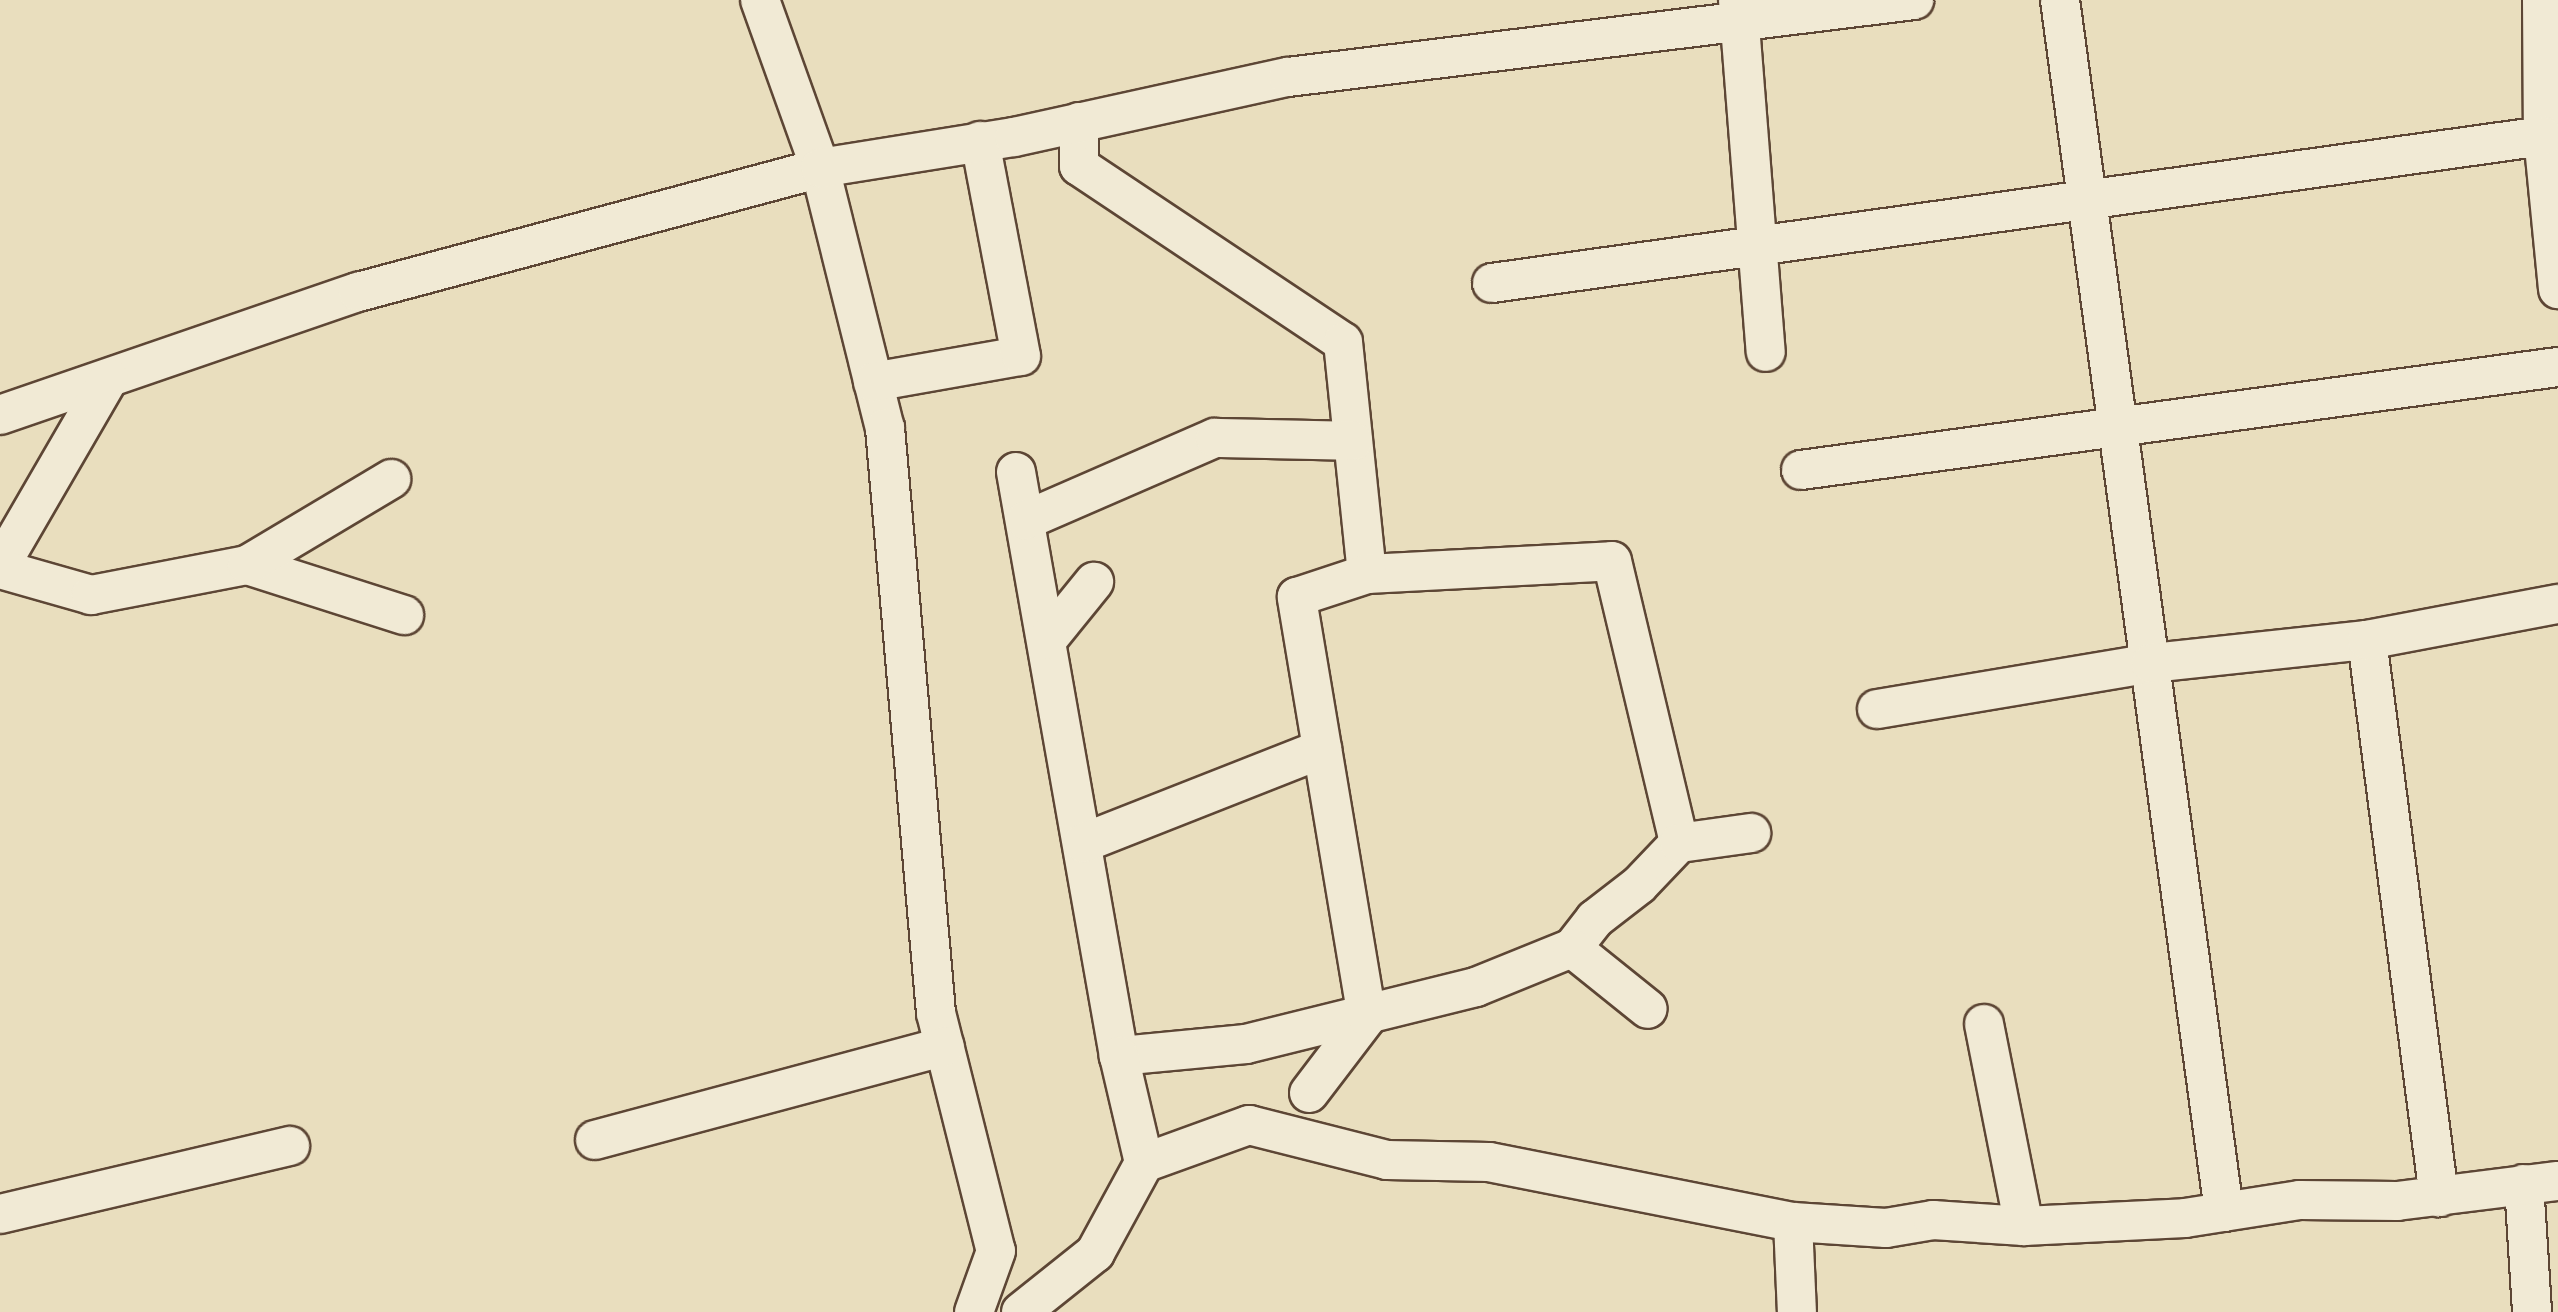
<!DOCTYPE html>
<style>
body{margin:0}
#map{position:relative;width:2558px;height:1312px;overflow:hidden;background:#e9debe;font-family:"Libre Caslon Text",serif}
div>[style]{position:absolute}
[style*='--x']{left:calc(var(--x)*1px);top:calc(var(--y)*1px);width:calc(var(--w)*1px);rotate:calc(var(--a)*1deg)}
.roads{filter:drop-shadow(2px 0 #5d4635) drop-shadow(-2px 0 #5d4635) drop-shadow(0 2px #5d4635) drop-shadow(0 -2px #5d4635)}
.minor>*{height:38px;margin:-19px;padding:0 19px;transform-origin:19px;border-radius:19px;background:#f1ead5}
span{translate:-50% -50%;white-space:nowrap;text-align:center;line-height:1.15;-webkit-text-stroke:6px #f1ead5;paint-order:stroke}
</style>
<div id="map">
<div class="roads">
<div class="minor">
<div style="--x:760;--y:0;--w:178;--a:70.3"></div>
<div style="--x:820;--y:168;--w:268;--a:76"></div>
<div style="--x:885;--y:428;--w:587;--a:85.02"></div>
<div style="--x:936;--y:1013;--w:245;--a:75.9"></div>
<div style="--x:996;--y:1251;--w:65;--a:109.8"></div>
<div style="--x:1738;--y:0;--w:353;--a:85.5"></div>
<div style="--x:2060;--y:0;--w:1223;--a:82.29"></div>
<div style="--x:2542;--y:0;--w:136;--a:89.6"></div>
<div style="--x:2543;--y:136;--w:154;--a:84.4"></div>
<div style="--x:1079;--y:122;--w:44;--a:90"></div>
<div style="--x:1079;--y:166;--w:317;--a:33.7"></div>
<div style="--x:1343;--y:342;--w:233;--a:84.1"></div>
<div style="--x:1367;--y:574;--w:245;--a:-3"></div>
<div style="--x:1612;--y:561;--w:290;--a:76.6"></div>
<div style="--x:1679;--y:843;--w:58;--a:133.6"></div>
<div style="--x:1639;--y:885;--w:56;--a:142.3"></div>
<div style="--x:1595;--y:919;--w:37;--a:128"></div>
<div style="--x:1572;--y:948;--w:104;--a:157.9"></div>
<div style="--x:1476;--y:987;--w:237;--a:166.1"></div>
<div style="--x:1246;--y:1044;--w:128;--a:174.6"></div>
<div style="--x:1492;--y:283;--w:1061;--a:-7.96"></div>
<div style="--x:873;--y:382;--w:150;--a:-10"></div>
<div style="--x:1021;--y:356;--w:219;--a:-100.8"></div>
<div style="--x:0;--y:415;--w:379;--a:-19"></div>
<div style="--x:358;--y:292;--w:478;--a:-15"></div>
<div style="--x:820;--y:168;--w:196;--a:-9.1"></div>
<div style="--x:1014;--y:137;--w:280;--a:-12.4"></div>
<div style="--x:1288;--y:77;--w:631;--a:-7.01"></div>
<div style="--x:1801;--y:470;--w:764;--a:-7.75"></div>
<div style="--x:1016;--y:472;--w:593;--a:80"></div>
<div style="--x:1119;--y:1056;--w:110;--a:76.8"></div>
<div style="--x:1026;--y:520;--w:206;--a:-23.5"></div>
<div style="--x:1215;--y:438;--w:138;--a:1.2"></div>
<div style="--x:247;--y:565;--w:165;--a:17.7"></div>
<div style="--x:0;--y:566;--w:217;--a:-59.9"></div>
<div style="--x:0;--y:569;--w:95;--a:15.9"></div>
<div style="--x:91;--y:595;--w:159;--a:-10.9"></div>
<div style="--x:247;--y:565;--w:168;--a:-30.8"></div>
<div style="--x:1047;--y:640;--w:75;--a:-51"></div>
<div style="--x:2367;--y:640;--w:562;--a:82.63"></div>
<div style="--x:1877;--y:709;--w:278;--a:-9.5"></div>
<div style="--x:2151;--y:663;--w:217;--a:-6.1"></div>
<div style="--x:2367;--y:640;--w:194;--a:-10.7"></div>
<div style="--x:1083;--y:843;--w:257;--a:-21.5"></div>
<div style="--x:1679;--y:843;--w:73;--a:-7.9"></div>
<div style="--x:1572;--y:948;--w:97;--a:38.8"></div>
<div style="--x:1984;--y:1024;--w:206;--a:78.8"></div>
<div style="--x:1309;--y:1093;--w:96;--a:-52.7"></div>
<div style="--x:1367;--y:1017;--w:426;--a:-99.5"></div>
<div style="--x:1297;--y:597;--w:74;--a:-18.2"></div>
<div style="--x:595;--y:1140;--w:362;--a:-15"></div>
<div style="--x:2524;--y:1184;--w:128;--a:86.4"></div>
<div style="--x:0;--y:1214;--w:298;--a:-13.2"></div>
<div style="--x:1793;--y:1222;--w:90;--a:87.5"></div>
<div style="--x:1021;--y:1312;--w:95;--a:-38.6"></div>
<div style="--x:1095;--y:1253;--w:102;--a:-61.4"></div>
<div style="--x:1144;--y:1163;--w:112;--a:-19.9"></div>
<div style="--x:1249;--y:1125;--w:142;--a:14.2"></div>
<div style="--x:1387;--y:1160;--w:102;--a:1.1"></div>
<div style="--x:1489;--y:1162;--w:310;--a:11.2"></div>
<div style="--x:1793;--y:1222;--w:93;--a:3.7"></div>
<div style="--x:1886;--y:1228;--w:48;--a:-9.7"></div>
<div style="--x:1933;--y:1220;--w:91;--a:3.8"></div>
<div style="--x:2024;--y:1226;--w:161;--a:-2.8"></div>
<div style="--x:2185;--y:1218;--w:116;--a:-8.9"></div>
<div style="--x:2300;--y:1200;--w:97;--a:0.6"></div>
<div style="--x:2397;--y:1201;--w:162;--a:-7.1"></div>
</div>
</div>
</div>
